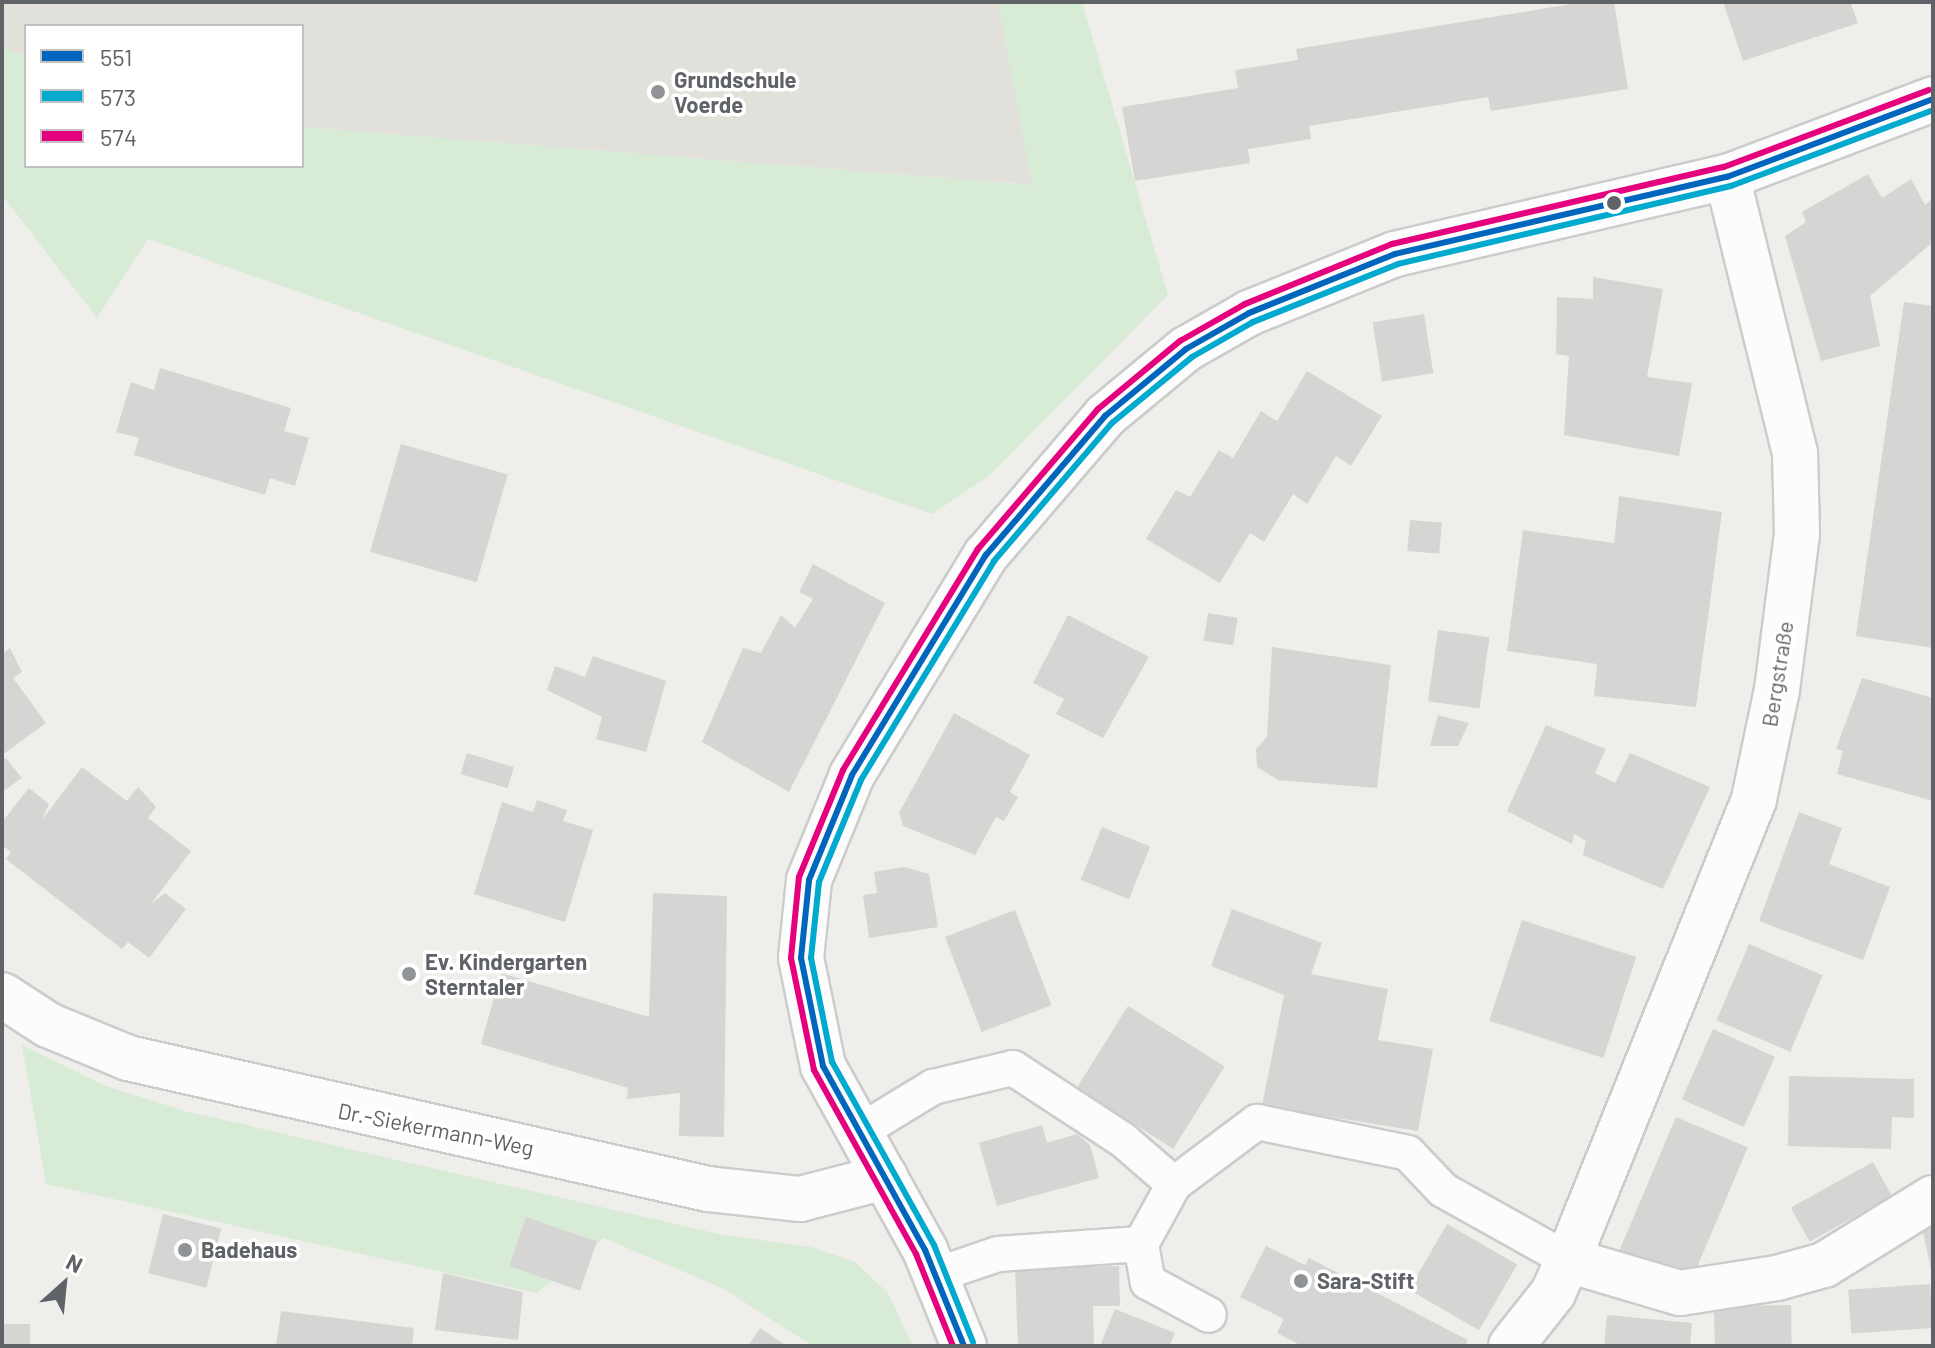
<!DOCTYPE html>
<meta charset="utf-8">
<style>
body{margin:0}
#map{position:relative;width:1935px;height:1348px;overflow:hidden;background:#efeeea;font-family:Barlow,sans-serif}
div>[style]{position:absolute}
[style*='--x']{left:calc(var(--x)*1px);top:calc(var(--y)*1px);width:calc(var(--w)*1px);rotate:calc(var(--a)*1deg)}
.education>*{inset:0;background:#e2e0da}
.green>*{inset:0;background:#d8ebd6}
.building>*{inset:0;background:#d6d5d3;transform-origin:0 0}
.roads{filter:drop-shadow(2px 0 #cbcccc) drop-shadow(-2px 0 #cbcccc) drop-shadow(0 2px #cbcccc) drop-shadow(0 -2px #cbcccc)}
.service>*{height:34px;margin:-17px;padding:0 17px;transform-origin:17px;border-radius:17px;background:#fdfcfc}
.minor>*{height:44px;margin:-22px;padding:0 22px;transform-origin:22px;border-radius:22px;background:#fdfcfc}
.tertiary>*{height:44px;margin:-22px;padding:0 22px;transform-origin:22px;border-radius:22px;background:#fdfcfc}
.bus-1>*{height:6px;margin:-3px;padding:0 3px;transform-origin:3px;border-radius:3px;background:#0065bd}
.bus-2>*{height:6px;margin:-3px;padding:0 3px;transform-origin:3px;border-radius:3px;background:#00a9ce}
.bus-3>*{height:6px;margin:-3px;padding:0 3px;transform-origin:3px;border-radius:3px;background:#e5007d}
.dots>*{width:22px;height:22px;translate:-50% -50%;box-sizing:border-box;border:4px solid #fff;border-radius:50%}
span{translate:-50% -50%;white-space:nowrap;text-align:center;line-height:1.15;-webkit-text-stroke:7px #fff;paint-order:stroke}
.poi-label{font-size:22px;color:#5f6368;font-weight:700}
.left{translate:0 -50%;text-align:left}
.street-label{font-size:22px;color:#5f6368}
.frame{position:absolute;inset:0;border:4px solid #5f6368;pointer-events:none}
.legend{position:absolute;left:24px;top:24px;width:280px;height:144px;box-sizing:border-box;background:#fff;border:2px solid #bfc1c3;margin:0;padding:10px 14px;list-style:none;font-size:24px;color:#5f6368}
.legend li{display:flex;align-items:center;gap:16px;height:40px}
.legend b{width:40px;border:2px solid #bfc1c3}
.north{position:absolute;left:24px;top:1244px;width:80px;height:80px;-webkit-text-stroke:6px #fff;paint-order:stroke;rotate:27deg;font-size:22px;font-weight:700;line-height:32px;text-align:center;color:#5f6368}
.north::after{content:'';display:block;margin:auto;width:28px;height:36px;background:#5f6368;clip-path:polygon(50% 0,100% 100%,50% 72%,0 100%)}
</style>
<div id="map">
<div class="education">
<div style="clip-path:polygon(2px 2px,998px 2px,1033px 185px,302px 127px,302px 26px,26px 26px,26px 56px,2px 47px)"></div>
</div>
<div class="green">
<div style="clip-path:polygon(998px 2px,1082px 2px,1168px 295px,990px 475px,932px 514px,148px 239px,97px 318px,2px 195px,2px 47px,26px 56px,26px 166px,302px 166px,302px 127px,1032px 185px)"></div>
<div style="clip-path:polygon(22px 1045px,106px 1086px,185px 1111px,723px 1235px,811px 1247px,855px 1262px,888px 1293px,913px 1346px,813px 1346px,722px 1288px,604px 1238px,537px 1293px,46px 1184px)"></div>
</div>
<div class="building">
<div style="clip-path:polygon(1584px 2px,1614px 2px,1628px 89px,1491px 111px,1488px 97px,1309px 126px,1311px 139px,1248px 149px,1250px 163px,1135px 181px,1122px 107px,1238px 88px,1235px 70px,1298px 60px,1296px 49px)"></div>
<div style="clip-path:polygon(1723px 2px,1850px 2px,1858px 23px,1743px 61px)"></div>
<div style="clip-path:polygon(1868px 174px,1882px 198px,1911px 179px,1925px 205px,1933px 198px,1933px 242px,1870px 296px,1880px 346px,1821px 361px,1785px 236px,1806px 222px,1802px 212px)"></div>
<div style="clip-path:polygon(1593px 277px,1663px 289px,1647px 377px,1692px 383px,1679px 456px,1564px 435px,1569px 356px,1556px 354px,1557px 297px,1593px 299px)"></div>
<div style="clip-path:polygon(1904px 302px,1933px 306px,1933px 648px,1856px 636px)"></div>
<div style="left:1424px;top:314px;width:60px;height:52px;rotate:81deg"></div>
<div style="clip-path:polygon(160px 368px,291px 408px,284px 431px,309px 438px,295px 486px,270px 478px,265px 495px,134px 455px,139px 438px,116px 432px,131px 382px,154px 390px)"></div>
<div style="clip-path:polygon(1307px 371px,1382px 416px,1351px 466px,1336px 456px,1307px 504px,1293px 494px,1264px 542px,1250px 533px,1220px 583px,1146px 539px,1176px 490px,1190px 497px,1219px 450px,1233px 458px,1261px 411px,1277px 421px)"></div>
<div style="left:401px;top:444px;width:111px;height:112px;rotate:16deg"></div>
<div style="clip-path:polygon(1619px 496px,1722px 512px,1696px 707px,1594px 696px,1597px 664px,1507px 651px,1523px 530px,1614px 543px)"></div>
<div style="left:1410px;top:520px;width:32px;height:31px;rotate:5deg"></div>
<div style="clip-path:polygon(813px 564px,885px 603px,789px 792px,702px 742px,743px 648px,761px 653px,781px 615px,795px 628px,813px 599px,799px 592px)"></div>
<div style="left:1208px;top:613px;width:30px;height:28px;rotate:9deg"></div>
<div style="clip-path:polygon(1068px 615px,1149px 657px,1103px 738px,1056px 714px,1064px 699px,1033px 683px)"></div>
<div style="left:1438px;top:630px;width:52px;height:72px;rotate:8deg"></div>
<div style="clip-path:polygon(1272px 647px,1391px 665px,1377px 788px,1278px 780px,1257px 767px,1256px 749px,1267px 737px)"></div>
<div style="clip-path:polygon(10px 648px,22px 672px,13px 678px,46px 723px,2px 755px,2px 654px)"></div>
<div style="clip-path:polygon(593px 656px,666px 681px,646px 752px,596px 739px,602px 717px,547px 690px,555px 666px,585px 677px)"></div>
<div style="clip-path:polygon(1862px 678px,1933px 698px,1933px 801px,1837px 774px,1843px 751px,1836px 749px)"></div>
<div style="clip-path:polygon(954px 713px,1030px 755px,1010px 792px,1018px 797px,1004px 821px,996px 817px,975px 855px,903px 826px,899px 813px)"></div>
<div style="clip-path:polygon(1438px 715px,1469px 723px,1458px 746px,1430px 746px)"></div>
<div style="clip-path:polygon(1546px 725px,1606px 749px,1595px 773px,1615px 783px,1630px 753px,1710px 787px,1663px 889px,1583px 855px,1586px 841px,1574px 834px,1572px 844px,1507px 811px)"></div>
<div style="left:467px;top:753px;width:49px;height:22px;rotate:17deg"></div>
<div style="clip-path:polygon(6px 758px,22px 778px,2px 792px,2px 761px)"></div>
<div style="clip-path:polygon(82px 767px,127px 801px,138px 787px,156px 807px,148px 818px,191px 851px,151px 904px,165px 893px,186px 909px,149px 958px,128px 942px,122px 949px,6px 859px,11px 852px,2px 845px,2px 822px,29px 788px,49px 804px,42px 820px)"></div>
<div style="clip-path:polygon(537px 800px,567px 810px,563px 821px,593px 830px,565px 922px,474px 894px,502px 802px,533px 812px)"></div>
<div style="clip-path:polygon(1799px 812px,1842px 828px,1829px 864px,1890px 887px,1863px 960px,1759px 921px)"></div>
<div style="left:1102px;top:827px;width:52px;height:57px;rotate:22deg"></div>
<div style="clip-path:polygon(904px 867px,929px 874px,938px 927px,869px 938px,863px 895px,877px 893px,874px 872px)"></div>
<div style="clip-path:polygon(653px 893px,727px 896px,724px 1137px,679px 1136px,680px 1093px,627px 1099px,628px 1088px,481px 1044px,501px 973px,649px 1017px)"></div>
<div style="clip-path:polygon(1232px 909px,1322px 943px,1311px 974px,1388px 989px,1378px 1040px,1433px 1049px,1418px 1131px,1262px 1106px,1284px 995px,1211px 966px)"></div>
<div style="left:1015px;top:910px;width:102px;height:75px;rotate:69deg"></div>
<div style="left:1522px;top:920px;width:120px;height:106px;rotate:18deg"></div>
<div style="left:1749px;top:944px;width:80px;height:83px;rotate:23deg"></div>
<div style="left:1128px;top:1006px;width:114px;height:97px;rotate:32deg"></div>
<div style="left:1713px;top:1029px;width:68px;height:77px;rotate:24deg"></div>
<div style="clip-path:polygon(1789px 1076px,1914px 1079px,1914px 1118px,1892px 1117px,1891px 1149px,1788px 1146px)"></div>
<div style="left:1676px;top:1117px;width:78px;height:146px;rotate:23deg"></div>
<div style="clip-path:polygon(1042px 1125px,1047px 1143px,1077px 1134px,1090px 1145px,1099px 1178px,997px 1206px,979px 1143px)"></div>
<div style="left:1873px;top:1162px;width:39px;height:94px;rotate:61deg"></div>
<div style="left:163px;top:1214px;width:60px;height:61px;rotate:14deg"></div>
<div style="left:526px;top:1217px;width:75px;height:52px;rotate:19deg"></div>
<div style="left:1447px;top:1224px;width:81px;height:76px;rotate:30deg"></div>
<div style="clip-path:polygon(1933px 1225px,1933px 1274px,1932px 1274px,1922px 1228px)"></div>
<div style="clip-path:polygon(1266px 1246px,1305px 1265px,1309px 1258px,1468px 1340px,1465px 1346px,1302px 1346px,1277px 1333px,1284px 1319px,1240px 1297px)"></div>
<div style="clip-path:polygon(1119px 1266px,1120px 1306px,1093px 1306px,1094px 1346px,1018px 1346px,1015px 1269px)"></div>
<div style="clip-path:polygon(443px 1273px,523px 1292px,518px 1340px,435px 1330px)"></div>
<div style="left:1930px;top:1284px;width:44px;height:82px;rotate:86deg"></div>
<div style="left:1791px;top:1305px;width:41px;height:77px;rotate:89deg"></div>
<div style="clip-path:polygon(1115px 1309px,1175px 1333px,1169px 1346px,1100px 1346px)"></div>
<div style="clip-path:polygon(281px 1311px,414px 1328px,412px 1346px,276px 1346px)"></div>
<div style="clip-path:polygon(1607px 1315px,1692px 1323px,1690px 1346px,1604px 1346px)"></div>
<div style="left:30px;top:1324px;width:22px;height:28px;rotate:90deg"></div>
<div style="clip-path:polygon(760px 1328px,787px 1346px,748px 1346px)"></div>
</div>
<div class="roads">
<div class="service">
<div style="--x:859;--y:1132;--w:87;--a:-31.3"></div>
<div style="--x:933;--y:1087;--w:82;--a:-13.4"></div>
<div style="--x:1013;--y:1068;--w:131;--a:33.2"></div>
<div style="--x:1123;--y:1140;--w:67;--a:40.8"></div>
<div style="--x:1141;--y:1244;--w:39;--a:80"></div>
<div style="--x:1148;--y:1282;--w:69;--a:28.4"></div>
<div style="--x:936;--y:1275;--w:65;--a:-18.7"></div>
<div style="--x:998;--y:1254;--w:143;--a:-4"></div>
<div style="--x:1141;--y:1244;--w:68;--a:-61.2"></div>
<div style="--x:1174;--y:1184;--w:104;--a:-36.8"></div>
<div style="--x:1257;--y:1122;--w:154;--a:11.6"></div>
<div style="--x:1408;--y:1153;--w:51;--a:46.6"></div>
<div style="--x:1443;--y:1190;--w:143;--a:29.2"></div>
</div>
<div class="minor">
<div style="--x:2;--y:995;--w:55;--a:33.1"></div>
<div style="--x:48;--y:1025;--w:87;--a:22.4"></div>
<div style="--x:128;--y:1058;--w:595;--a:12.73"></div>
<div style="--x:708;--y:1189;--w:93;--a:6.2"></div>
<div style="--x:800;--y:1199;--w:88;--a:-14.5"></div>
<div style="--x:1568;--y:1260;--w:117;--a:16.4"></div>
<div style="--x:1680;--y:1293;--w:98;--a:-8.8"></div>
<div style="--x:1777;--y:1278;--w:49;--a:-15.5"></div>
<div style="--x:1824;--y:1265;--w:128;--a:-31.6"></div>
<div style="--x:1511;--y:1346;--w:68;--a:-51.6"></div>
<div style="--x:1553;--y:1293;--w:36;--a:-66"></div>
<div style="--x:1568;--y:1260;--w:497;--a:-68"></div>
<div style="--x:1754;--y:799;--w:111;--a:-78.1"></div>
<div style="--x:1777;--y:690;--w:157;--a:-82.7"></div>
<div style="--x:1797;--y:534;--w:81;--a:-91.4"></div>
<div style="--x:1795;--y:453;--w:284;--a:-103.8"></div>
</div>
<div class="tertiary">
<div style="--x:964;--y:1346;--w:104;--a:-112.1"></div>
<div style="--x:925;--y:1250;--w:210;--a:-119"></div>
<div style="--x:823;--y:1066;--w:110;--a:-101.5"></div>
<div style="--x:801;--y:958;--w:78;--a:-84.1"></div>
<div style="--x:809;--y:880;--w:113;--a:-67.7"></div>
<div style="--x:852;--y:775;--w:258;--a:-58.7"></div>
<div style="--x:986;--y:555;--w:183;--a:-49.4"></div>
<div style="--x:1105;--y:416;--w:105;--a:-39.6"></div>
<div style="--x:1186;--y:349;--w:73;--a:-29.7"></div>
<div style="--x:1249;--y:313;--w:157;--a:-22"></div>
<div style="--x:1395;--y:254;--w:341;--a:-13.1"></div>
<div style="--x:1727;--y:177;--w:220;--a:-20.7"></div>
</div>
</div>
<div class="bus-1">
<div style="--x:964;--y:1346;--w:104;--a:-112.1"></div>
<div style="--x:925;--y:1250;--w:210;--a:-119"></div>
<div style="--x:823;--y:1066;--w:110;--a:-101.5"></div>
<div style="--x:801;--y:958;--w:78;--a:-84.1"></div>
<div style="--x:809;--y:880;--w:113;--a:-67.7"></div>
<div style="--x:852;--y:775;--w:258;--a:-58.7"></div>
<div style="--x:986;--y:555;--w:183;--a:-49.4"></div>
<div style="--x:1105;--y:416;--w:105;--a:-39.6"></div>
<div style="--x:1186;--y:349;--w:73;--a:-29.7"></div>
<div style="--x:1249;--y:313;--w:157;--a:-22"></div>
<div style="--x:1395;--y:254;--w:341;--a:-13.1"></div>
<div style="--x:1727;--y:177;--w:220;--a:-20.7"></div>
</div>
<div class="bus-2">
<div style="--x:973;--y:1342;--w:105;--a:-111.9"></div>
<div style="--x:934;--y:1245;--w:210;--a:-119.1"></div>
<div style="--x:832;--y:1062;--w:106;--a:-101.4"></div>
<div style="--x:811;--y:958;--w:76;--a:-84"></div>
<div style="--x:819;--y:882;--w:110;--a:-67.6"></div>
<div style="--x:861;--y:780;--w:256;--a:-58.7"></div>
<div style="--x:994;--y:561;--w:182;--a:-49.5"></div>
<div style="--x:1112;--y:423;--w:104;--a:-39.5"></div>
<div style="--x:1192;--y:357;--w:70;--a:-29.8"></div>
<div style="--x:1253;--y:322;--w:156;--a:-21.8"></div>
<div style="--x:1398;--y:264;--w:342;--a:-13.2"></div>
<div style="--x:1731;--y:186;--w:216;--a:-20.6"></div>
</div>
<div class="bus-3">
<div style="--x:953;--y:1346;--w:99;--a:-111.9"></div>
<div style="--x:916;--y:1254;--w:210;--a:-119"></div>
<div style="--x:814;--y:1070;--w:114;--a:-101.6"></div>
<div style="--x:791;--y:958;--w:81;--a:-84.4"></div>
<div style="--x:799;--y:877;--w:116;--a:-67.6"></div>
<div style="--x:843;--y:770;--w:259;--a:-58.6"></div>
<div style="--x:978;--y:549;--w:184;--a:-49.4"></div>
<div style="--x:1098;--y:409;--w:107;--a:-39.7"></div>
<div style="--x:1180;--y:341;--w:75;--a:-29.6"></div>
<div style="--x:1245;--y:304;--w:159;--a:-22.2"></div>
<div style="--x:1392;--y:244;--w:341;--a:-13.1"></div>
<div style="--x:1724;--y:167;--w:219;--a:-20.6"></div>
</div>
<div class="dots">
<div style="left:658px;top:92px;background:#919496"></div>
<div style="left:1614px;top:203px;background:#5f6368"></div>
<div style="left:409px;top:974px;background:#919496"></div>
<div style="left:185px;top:1250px;background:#919496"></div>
<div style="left:1301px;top:1281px;background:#919496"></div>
</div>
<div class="poi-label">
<span class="left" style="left:674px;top:92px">Grundschule<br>Voerde</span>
<span class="left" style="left:425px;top:974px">Ev. Kindergarten<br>Sterntaler</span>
<span class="left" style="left:201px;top:1250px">Badehaus</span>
<span class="left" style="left:1317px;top:1281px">Sara-Stift</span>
</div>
<div class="street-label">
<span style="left:1777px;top:674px;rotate:-81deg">Bergstraße</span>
<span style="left:436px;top:1129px;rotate:11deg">Dr.-Siekermann-Weg</span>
</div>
<div class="frame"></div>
<ul class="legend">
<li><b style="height:10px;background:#0065bd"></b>551</li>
<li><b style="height:10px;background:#00a9ce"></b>573</li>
<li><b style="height:10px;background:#e5007d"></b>574</li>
</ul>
<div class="north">N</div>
</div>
